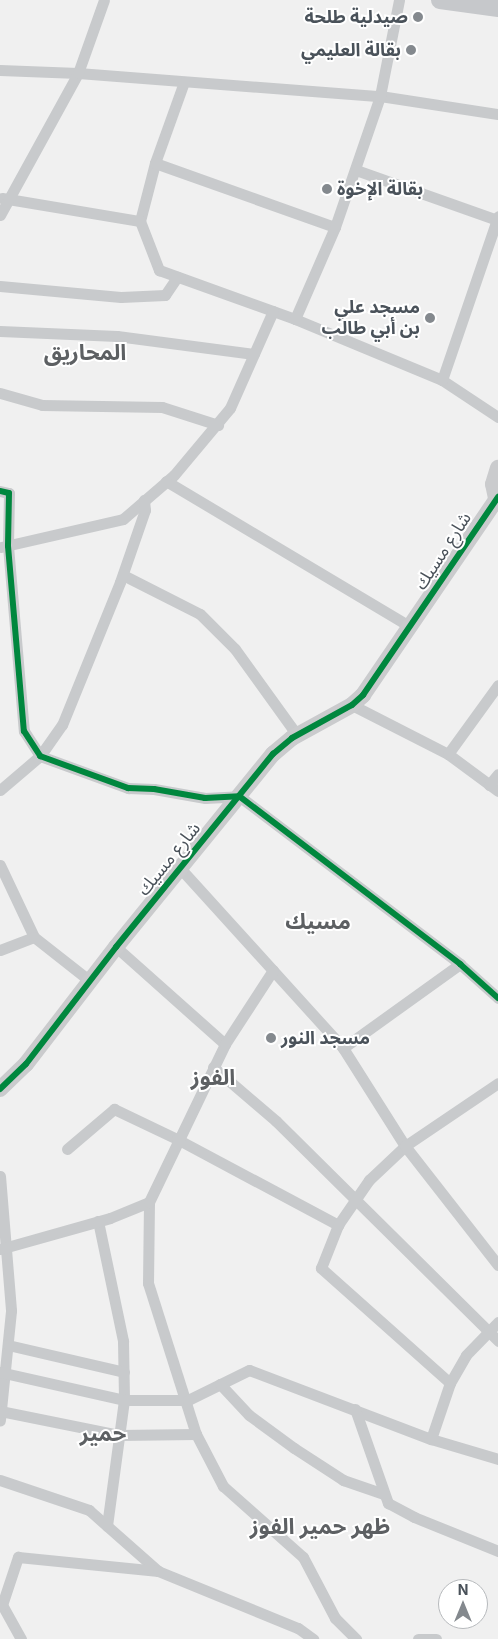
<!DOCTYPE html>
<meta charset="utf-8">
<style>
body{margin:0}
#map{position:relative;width:498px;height:1639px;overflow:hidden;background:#f0f0f0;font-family:Inter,"Noto Sans Arabic",sans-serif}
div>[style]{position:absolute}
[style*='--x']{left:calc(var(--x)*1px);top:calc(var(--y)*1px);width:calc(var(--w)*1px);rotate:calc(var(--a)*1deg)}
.street>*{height:11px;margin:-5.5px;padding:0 5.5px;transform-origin:5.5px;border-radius:5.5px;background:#c8cacc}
.secondary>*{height:16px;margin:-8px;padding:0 8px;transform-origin:8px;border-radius:8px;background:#cacbcd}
.primary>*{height:18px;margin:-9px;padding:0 9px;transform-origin:9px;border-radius:9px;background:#c6c8cb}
.cycleway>*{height:6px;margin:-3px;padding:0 3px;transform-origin:3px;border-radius:3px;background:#00873e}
.dots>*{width:14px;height:14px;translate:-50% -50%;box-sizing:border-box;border:2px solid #fff;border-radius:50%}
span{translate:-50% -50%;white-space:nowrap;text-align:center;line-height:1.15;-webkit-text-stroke:4px #fff;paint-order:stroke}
.poi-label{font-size:18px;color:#4a525a;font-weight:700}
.right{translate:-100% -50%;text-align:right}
.left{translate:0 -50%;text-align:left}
.street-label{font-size:18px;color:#4a525a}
.district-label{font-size:22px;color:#5d6063;font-weight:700}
.north{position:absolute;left:438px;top:1579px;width:50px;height:50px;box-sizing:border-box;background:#fff;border:1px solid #b7babd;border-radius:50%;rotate:0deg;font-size:14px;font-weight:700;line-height:20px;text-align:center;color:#4a525a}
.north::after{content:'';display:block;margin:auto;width:18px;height:22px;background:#84898e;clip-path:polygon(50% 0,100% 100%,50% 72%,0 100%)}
</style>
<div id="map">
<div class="street">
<div style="--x:0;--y:70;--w:78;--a:2.2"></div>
<div style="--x:78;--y:73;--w:303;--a:4.4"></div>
<div style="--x:380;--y:96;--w:119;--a:8.7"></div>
<div style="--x:184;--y:82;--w:86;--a:109.7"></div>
<div style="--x:155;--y:163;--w:60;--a:104.5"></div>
<div style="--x:140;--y:221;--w:53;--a:68.8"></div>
<div style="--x:159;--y:270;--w:145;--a:19.8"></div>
<div style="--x:295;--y:319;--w:159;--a:22.5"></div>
<div style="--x:442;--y:380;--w:67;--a:33.5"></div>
<div style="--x:155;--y:163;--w:191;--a:19.6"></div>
<div style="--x:356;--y:170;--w:150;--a:19.5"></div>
<div style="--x:2;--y:198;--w:140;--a:9.5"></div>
<div style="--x:0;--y:215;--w:162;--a:-61.2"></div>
<div style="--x:78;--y:73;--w:77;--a:-70.4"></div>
<div style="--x:0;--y:286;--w:121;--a:5.2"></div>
<div style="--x:121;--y:297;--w:44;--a:-2.6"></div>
<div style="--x:165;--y:295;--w:22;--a:-56"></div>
<div style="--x:295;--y:319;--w:100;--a:-66.5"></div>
<div style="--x:335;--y:227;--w:139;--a:-71"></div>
<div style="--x:380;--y:96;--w:98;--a:-78.8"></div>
<div style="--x:0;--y:331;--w:117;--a:2.4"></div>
<div style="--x:117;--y:336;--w:138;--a:7.5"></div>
<div style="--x:442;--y:380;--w:173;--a:-71.1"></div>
<div style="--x:0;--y:393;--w:44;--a:15.9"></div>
<div style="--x:42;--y:405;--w:120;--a:1"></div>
<div style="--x:162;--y:407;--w:59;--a:17.8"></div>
<div style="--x:166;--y:481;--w:285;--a:30.8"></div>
<div style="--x:0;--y:491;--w:9;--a:13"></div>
<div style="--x:9;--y:493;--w:53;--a:91.1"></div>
<div style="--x:8;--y:546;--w:186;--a:85.1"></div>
<div style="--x:24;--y:731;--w:30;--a:57"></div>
<div style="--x:40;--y:756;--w:94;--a:20"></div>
<div style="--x:128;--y:788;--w:26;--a:2"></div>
<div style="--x:154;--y:789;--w:52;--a:10"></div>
<div style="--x:205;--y:798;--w:34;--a:-3"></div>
<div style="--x:239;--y:796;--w:278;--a:37.2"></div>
<div style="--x:460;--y:964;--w:51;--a:41.8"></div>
<div style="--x:1;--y:547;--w:125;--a:-12.9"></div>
<div style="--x:123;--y:519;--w:67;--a:-40.8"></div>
<div style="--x:174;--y:475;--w:87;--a:-50.1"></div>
<div style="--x:230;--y:408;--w:106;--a:-66.1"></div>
<div style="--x:123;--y:575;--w:86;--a:26.9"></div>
<div style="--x:200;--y:614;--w:49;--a:45"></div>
<div style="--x:235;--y:649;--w:106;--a:54.2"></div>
<div style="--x:352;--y:705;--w:108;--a:27"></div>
<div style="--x:448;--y:754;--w:62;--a:36.5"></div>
<div style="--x:448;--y:754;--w:85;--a:-54.1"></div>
<div style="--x:489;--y:785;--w:14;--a:-51"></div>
<div style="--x:0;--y:790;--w:52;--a:-40.4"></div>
<div style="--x:40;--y:756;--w:38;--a:-55"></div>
<div style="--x:62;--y:725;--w:154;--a:-67.9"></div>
<div style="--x:120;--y:582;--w:76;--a:-70.9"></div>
<div style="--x:145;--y:510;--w:10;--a:-96"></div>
<div style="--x:0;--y:865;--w:80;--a:64.7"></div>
<div style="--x:180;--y:868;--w:243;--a:47.8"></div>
<div style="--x:343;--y:1048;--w:116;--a:57.7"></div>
<div style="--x:405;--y:1146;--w:151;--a:52"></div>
<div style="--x:116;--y:947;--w:146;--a:41.7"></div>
<div style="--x:0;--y:950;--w:36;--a:-21"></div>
<div style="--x:34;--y:937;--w:71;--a:38.2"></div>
<div style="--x:343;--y:1048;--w:144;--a:-35.7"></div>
<div style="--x:213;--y:1067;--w:83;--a:40.6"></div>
<div style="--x:276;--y:1121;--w:313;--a:44.7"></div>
<div style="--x:67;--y:1149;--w:62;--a:-40.4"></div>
<div style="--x:114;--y:1109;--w:70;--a:25.5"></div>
<div style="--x:177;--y:1139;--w:183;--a:28.1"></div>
<div style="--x:0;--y:1176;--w:135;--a:85.3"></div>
<div style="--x:11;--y:1311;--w:110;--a:95.8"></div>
<div style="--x:149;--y:1202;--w:81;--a:90.7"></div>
<div style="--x:148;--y:1283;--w:158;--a:72.4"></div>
<div style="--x:196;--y:1434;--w:59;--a:62.6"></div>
<div style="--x:223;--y:1486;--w:107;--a:41.6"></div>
<div style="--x:303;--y:1557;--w:69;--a:62.3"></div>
<div style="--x:335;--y:1618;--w:30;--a:45"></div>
<div style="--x:98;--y:1221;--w:123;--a:78.2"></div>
<div style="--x:123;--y:1341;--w:59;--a:89"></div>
<div style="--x:124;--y:1400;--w:127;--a:97.7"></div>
<div style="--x:0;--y:1249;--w:114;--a:-15.7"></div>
<div style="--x:110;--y:1218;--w:42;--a:-22.3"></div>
<div style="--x:149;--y:1202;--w:175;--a:-64.3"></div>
<div style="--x:225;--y:1044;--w:88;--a:-57"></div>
<div style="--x:8;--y:1345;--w:119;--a:13.1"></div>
<div style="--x:0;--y:1372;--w:127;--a:12.7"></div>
<div style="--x:124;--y:1400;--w:64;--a:0"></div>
<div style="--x:188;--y:1400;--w:68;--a:-26.2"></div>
<div style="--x:249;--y:1370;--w:195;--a:20.8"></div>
<div style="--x:431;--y:1439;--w:70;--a:16.6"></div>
<div style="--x:450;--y:1383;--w:173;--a:-138.3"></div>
<div style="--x:321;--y:1268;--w:46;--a:-68.4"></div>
<div style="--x:338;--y:1225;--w:55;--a:-55.4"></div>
<div style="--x:369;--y:1180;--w:50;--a:-43.4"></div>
<div style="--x:405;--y:1146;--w:112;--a:-34.1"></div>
<div style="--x:220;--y:1384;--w:42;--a:46.9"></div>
<div style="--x:249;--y:1415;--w:56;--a:36.3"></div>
<div style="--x:294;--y:1448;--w:59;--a:33.1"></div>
<div style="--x:343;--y:1480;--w:43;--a:18.9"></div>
<div style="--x:355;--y:1409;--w:100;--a:70.7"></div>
<div style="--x:388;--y:1503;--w:30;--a:28"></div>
<div style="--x:414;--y:1517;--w:91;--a:22"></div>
<div style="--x:0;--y:1411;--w:121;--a:11.4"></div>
<div style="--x:119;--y:1435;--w:77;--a:-0.7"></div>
<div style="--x:431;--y:1439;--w:59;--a:-71.3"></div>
<div style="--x:450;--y:1383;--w:32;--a:-60"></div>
<div style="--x:466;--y:1355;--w:46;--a:-45.9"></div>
<div style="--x:0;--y:1480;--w:94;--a:18.6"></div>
<div style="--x:89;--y:1510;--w:92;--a:41.5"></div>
<div style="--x:21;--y:1639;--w:39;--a:-119"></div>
<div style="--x:2;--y:1605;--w:51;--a:-71.6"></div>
<div style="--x:18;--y:1557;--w:141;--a:5.7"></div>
<div style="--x:158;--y:1571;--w:151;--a:22.2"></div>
<div style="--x:298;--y:1628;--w:19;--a:36"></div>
<div style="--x:418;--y:1639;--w:18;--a:0"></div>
</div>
<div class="secondary">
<div style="--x:496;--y:498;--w:14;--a:-102"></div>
<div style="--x:493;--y:484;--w:17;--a:-73"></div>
<div style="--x:0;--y:1089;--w:36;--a:-44"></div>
<div style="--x:26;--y:1064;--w:148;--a:-52.4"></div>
<div style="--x:116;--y:947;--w:249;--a:-50.9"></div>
<div style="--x:273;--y:754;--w:25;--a:-40"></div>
<div style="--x:292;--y:738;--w:68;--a:-28.8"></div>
<div style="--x:352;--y:705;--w:15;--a:-42"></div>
<div style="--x:363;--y:695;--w:240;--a:-55.7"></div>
</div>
<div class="primary">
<div style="--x:440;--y:0;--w:59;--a:7.9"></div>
</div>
<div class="cycleway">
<div style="--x:0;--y:491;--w:9;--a:13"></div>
<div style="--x:9;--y:493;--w:53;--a:91.1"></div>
<div style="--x:8;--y:546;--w:186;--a:85.1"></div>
<div style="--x:24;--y:731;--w:30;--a:57"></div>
<div style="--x:40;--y:756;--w:94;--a:20"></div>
<div style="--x:128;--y:788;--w:26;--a:2"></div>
<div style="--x:154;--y:789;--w:52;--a:10"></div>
<div style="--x:205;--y:798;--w:34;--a:-3"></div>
<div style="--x:239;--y:796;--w:278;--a:37.2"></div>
<div style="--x:460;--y:964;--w:51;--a:41.8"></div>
<div style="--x:0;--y:1089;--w:36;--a:-44"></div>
<div style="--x:26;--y:1064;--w:148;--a:-52.4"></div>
<div style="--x:116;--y:947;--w:249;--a:-50.9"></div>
<div style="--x:273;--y:754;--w:25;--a:-40"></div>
<div style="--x:292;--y:738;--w:68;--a:-28.8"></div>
<div style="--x:352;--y:705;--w:15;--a:-42"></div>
<div style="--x:363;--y:695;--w:240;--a:-55.7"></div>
</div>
<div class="dots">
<div style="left:418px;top:17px;background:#84898e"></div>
<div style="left:411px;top:50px;background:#84898e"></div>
<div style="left:327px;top:189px;background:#84898e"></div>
<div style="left:430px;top:318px;background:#84898e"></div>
<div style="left:271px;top:1038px;background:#84898e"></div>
</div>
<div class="poi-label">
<span class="right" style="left:408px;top:17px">صيدلية طلحة</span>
<span class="right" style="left:401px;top:50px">بقالة العليمي</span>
<span class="left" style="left:337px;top:189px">بقالة الإخوة</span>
<span class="right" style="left:420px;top:318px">مسجد علي<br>بن أبي طالب</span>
<span class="left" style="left:281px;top:1038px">مسجد النور</span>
</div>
<div class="street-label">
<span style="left:443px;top:551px;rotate:-57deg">شارع مسيك</span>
<span style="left:169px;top:859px;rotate:-51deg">شارع مسيك</span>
</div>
<div class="district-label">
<span style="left:85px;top:353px">المحاريق</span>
<span style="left:318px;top:922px">مسيك</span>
<span style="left:213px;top:1078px">الفوز</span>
<span style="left:103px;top:1434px">حمير</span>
<span style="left:320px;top:1527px">ظهر حمير الفوز</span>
</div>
<div class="north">N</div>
</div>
